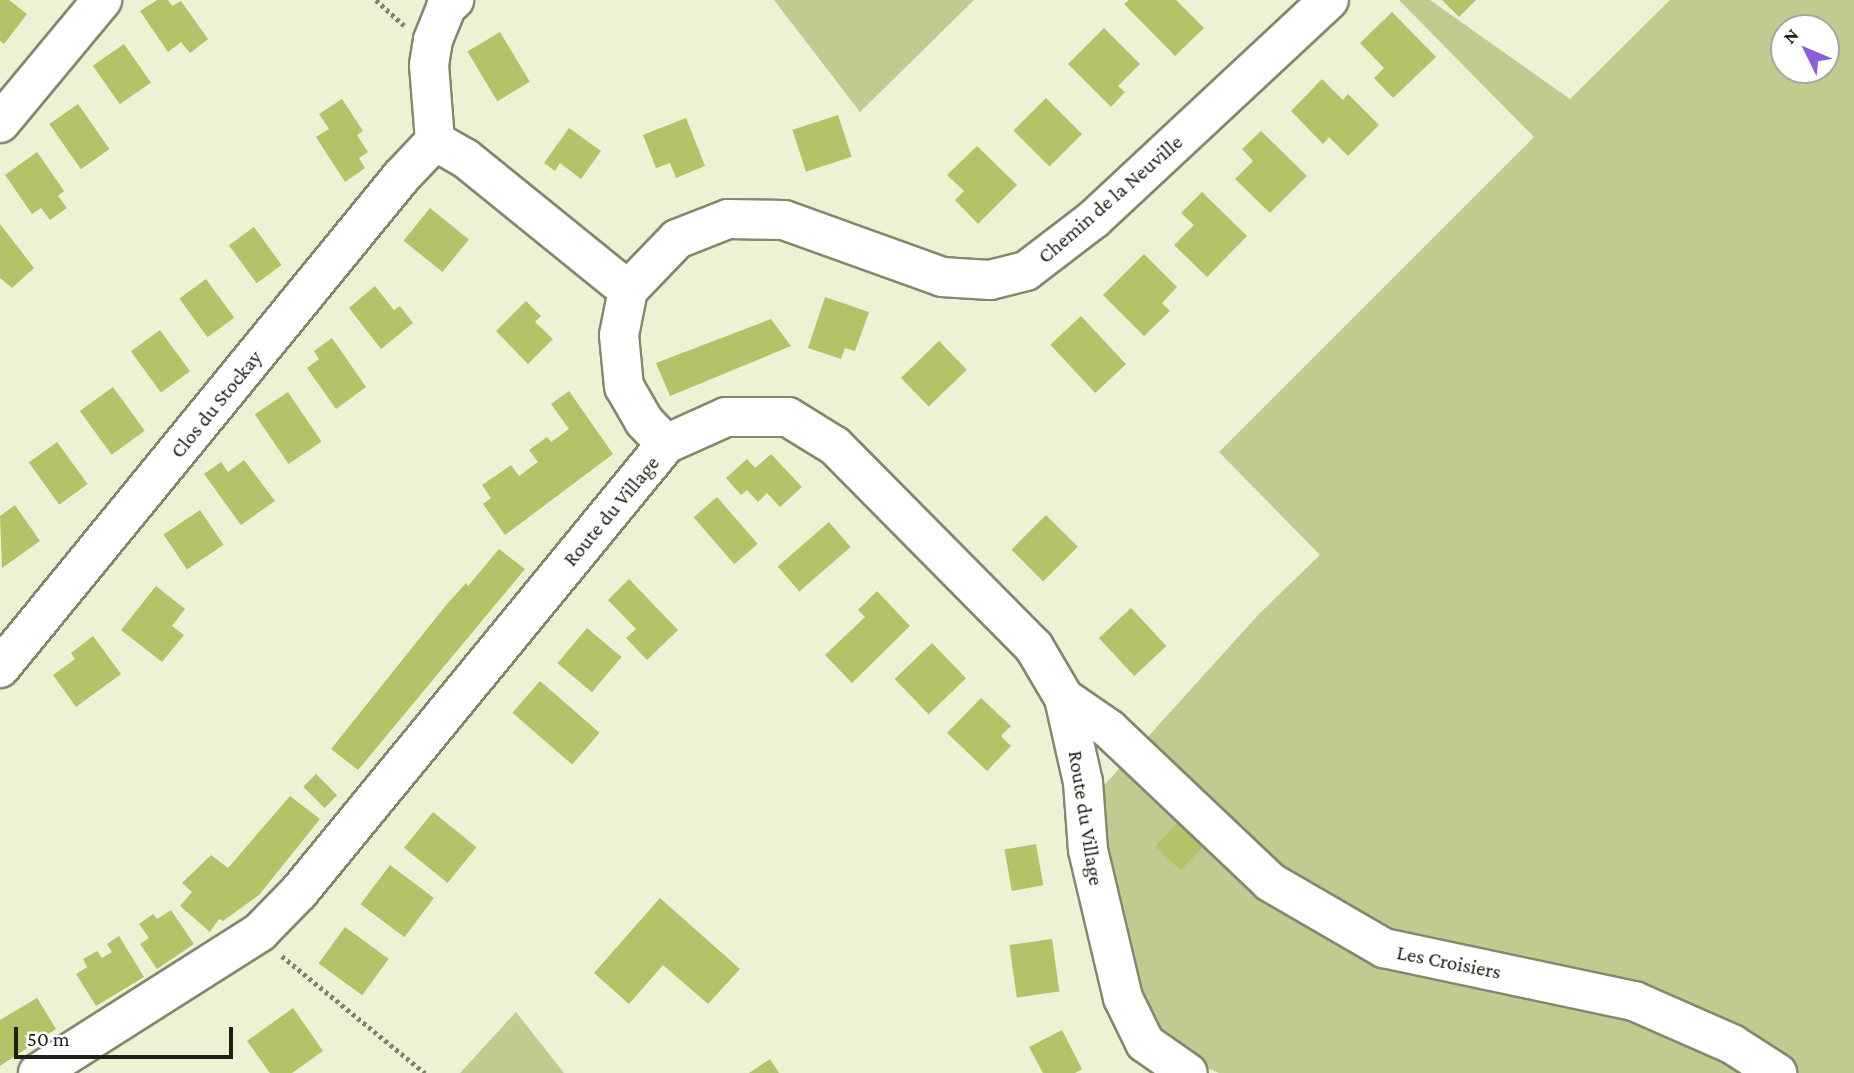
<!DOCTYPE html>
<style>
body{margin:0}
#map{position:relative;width:1854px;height:1073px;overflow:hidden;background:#edf2d4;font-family:"Crimson Pro",serif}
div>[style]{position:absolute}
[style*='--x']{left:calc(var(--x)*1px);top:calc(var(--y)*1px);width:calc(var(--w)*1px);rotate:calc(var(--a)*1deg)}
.green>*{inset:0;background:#c1ca8f}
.building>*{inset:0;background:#b6c268;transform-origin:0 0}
.path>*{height:4.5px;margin-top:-2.25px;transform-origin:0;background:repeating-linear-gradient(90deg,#80836f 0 3.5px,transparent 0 7px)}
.roads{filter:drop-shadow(2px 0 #84886d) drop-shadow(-2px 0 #84886d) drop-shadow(0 2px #84886d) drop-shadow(0 -2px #84886d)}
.minor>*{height:38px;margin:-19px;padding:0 19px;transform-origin:19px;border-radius:19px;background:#fff}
span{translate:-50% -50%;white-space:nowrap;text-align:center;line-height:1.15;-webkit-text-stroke:7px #fff;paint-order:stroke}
.street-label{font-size:21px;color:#1e2015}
.north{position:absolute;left:1770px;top:14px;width:70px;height:70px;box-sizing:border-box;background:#fff;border:2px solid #a5a6a1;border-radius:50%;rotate:313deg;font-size:19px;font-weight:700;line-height:28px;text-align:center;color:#1e2015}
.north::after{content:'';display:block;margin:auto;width:24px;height:32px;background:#8860db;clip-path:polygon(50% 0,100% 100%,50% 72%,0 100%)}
.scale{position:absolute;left:14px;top:1027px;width:219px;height:32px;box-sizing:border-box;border:4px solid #1e2015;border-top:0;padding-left:9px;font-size:21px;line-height:24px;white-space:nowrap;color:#1e2015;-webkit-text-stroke:5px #fff;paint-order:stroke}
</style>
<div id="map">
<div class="green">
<div style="clip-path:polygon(774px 0,974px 0,860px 112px)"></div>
<div style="clip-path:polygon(evenodd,1399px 0,1430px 0,1570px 99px,1670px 0,1854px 0,1854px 1073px,1219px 1073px,1207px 1068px,1129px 1002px,1097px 793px,1259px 614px,1320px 555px,1219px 452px,1534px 137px,1399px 0,1784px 28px,1826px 28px,1826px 70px,1784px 70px,1784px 28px)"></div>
<div style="clip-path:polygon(516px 1012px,564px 1073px,460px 1073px)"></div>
</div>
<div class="building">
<div style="clip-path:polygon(0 0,9px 0,27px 14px,4px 44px,0 41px)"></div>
<div style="clip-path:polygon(157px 0,168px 0,172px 6px,181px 1px,208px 39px,190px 53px,181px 42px,168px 52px,140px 11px)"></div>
<div style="clip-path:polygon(1129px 0,1176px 0,1204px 28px,1175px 56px,1124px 4px)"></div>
<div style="clip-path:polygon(1442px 0,1476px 0,1459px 17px)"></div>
<div style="clip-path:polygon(1392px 12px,1436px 57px,1393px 98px,1374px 78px,1384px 68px,1360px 43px)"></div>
<div style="clip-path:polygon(1104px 28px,1140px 64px,1118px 86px,1125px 92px,1111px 107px,1068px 64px)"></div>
<div style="left:500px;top:32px;width:58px;height:38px;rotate:59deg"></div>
<div style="left:124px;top:44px;width:47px;height:38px;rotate:55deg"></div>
<div style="clip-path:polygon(1322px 79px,1343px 100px,1348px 94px,1379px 125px,1348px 156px,1329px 137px,1323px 144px,1291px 111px)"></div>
<div style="left:1046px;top:98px;width:51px;height:46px;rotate:45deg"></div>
<div style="clip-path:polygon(342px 99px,363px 131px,357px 135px,368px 152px,359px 158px,365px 168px,345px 182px,316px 137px,329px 129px,319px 114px)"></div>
<div style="left:78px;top:104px;width:55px;height:35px;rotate:55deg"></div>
<div style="left:838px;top:115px;width:44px;height:48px;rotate:72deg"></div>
<div style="clip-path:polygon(686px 118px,705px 166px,676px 178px,670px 163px,656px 168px,643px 135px)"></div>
<div style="clip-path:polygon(569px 128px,601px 151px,581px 179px,560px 163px,555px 171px,544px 163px)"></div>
<div style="clip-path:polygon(1261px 131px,1307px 176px,1270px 213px,1235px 179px,1253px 161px,1242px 149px)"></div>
<div style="clip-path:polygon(977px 146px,1017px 185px,978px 224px,955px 200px,964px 191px,947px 175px)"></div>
<div style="clip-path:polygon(37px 152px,64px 191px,58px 196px,67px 208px,50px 220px,41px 208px,32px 214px,5px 175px)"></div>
<div style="clip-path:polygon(1202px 192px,1247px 236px,1207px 277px,1174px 245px,1194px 225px,1181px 213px)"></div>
<div style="left:430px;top:208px;width:50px;height:42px;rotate:39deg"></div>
<div style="clip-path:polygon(0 224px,34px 268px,12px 288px,0 278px)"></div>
<div style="left:254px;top:227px;width:47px;height:31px;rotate:54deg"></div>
<div style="clip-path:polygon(1144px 254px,1177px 287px,1162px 303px,1170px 311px,1144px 336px,1103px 295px)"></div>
<div style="left:206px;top:279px;width:48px;height:33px;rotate:54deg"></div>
<div style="clip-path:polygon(375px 286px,394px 310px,400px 306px,413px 323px,381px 349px,349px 308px)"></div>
<div style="clip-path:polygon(825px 297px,869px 312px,855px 351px,845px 348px,841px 359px,808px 348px)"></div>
<div style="clip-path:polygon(526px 301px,541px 316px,535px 322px,553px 339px,528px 364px,496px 331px)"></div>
<div style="left:1081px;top:316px;width:66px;height:42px;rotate:47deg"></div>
<div style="clip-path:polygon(771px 319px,791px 346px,670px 396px,656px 363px)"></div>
<div style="left:160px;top:330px;width:51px;height:36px;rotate:54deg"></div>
<div style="clip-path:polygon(332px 338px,366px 387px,336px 409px,307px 368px,319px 359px,314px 351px)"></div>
<div style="left:939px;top:341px;width:40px;height:53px;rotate:46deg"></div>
<div style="left:113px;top:387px;width:54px;height:41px;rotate:54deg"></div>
<div style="clip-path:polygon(569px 391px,613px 454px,505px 535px,483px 504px,491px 498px,482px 485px,511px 465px,519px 476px,538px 462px,529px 450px,547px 437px,551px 442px,569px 429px,551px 404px)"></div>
<div style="left:288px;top:392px;width:60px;height:40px;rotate:56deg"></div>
<div style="left:57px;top:442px;width:52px;height:35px;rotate:54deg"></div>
<div style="clip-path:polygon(771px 454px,802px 487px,780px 507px,767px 493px,758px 502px,747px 490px,741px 495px,726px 478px,747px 459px,755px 468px)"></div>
<div style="clip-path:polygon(244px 460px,275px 501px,241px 525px,204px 474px,221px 462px,228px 472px)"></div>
<div style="left:717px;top:497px;width:62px;height:31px;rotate:49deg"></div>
<div style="clip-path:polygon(15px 505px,40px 541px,2px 568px,0 516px)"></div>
<div style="left:200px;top:510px;width:42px;height:44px;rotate:56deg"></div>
<div style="left:1046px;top:515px;width:45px;height:49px;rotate:45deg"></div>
<div style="left:829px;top:522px;width:33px;height:68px;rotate:49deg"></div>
<div style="clip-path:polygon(499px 549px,525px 569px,358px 770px,331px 749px,447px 604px,466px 583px,468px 586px)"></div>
<div style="clip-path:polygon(629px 579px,678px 630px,647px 660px,626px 638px,636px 629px,608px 600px)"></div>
<div style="clip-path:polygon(156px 586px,185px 609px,172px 626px,184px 635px,162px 662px,121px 630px)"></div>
<div style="clip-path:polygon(877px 591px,910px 626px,852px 683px,825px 655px,865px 617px,858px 610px)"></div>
<div style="left:1131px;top:608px;width:52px;height:44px;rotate:47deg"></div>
<div style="left:587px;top:628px;width:45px;height:46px;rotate:40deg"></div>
<div style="clip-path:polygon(93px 636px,121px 674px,76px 707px,53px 675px,75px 659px,71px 653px)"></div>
<div style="left:932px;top:643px;width:49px;height:52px;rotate:46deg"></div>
<div style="left:540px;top:681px;width:79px;height:42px;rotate:41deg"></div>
<div style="clip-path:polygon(981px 698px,1011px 726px,1001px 736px,1011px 746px,987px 771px,947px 733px)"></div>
<div style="left:316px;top:774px;width:30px;height:18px;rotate:45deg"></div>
<div style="clip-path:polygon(290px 796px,320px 819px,259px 895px,223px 921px,219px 919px,210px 932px,180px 906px,192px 892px,182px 883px,211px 855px,228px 868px)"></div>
<div style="left:433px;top:812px;width:56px;height:46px;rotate:39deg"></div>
<div style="left:1179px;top:821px;width:35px;height:35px;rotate:43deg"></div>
<div style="left:1036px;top:844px;width:42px;height:32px;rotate:80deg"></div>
<div style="left:390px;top:865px;width:55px;height:49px;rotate:37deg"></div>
<div style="clip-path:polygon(660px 898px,740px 969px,708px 1004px,663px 965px,629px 1004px,594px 973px)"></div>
<div style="clip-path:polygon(171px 910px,194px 944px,157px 969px,140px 944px,149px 938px,139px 924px,153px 914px,157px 919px)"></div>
<div style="left:345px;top:927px;width:54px;height:45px;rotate:36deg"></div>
<div style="clip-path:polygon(119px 936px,144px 977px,96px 1006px,76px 974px,87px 967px,83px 959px,97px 951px,102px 958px,112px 952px,107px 944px)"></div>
<div style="left:1052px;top:939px;width:53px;height:43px;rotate:82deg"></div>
<div style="clip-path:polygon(37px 998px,56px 1029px,0 1066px,0 1020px)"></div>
<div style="clip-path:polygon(293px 1008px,323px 1051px,292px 1073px,270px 1073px,247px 1041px)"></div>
<div style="clip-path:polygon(1062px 1030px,1082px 1069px,1075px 1073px,1043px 1073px,1029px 1047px)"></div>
<div style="clip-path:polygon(770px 1059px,779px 1073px,749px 1073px)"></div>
</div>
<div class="path">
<div style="--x:376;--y:0;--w:38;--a:42"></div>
<div style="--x:282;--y:956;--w:185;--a:39.3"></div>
</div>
<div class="roads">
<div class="minor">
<div style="--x:0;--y:123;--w:160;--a:-50.3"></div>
<div style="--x:435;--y:141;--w:34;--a:30"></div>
<div style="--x:465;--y:158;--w:210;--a:39"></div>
<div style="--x:666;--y:444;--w:32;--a:-134"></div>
<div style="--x:644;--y:421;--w:39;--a:-120"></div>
<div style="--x:624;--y:387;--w:52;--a:-95.5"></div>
<div style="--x:619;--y:335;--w:46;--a:-78.7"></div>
<div style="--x:628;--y:290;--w:71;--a:-46.1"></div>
<div style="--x:677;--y:239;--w:55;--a:-21.4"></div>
<div style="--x:728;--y:219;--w:56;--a:1"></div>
<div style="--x:784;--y:220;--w:168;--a:19.8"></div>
<div style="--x:942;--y:277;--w:48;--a:3.6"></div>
<div style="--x:990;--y:280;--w:37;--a:-14"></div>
<div style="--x:1026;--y:271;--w:86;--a:-37.4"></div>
<div style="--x:1094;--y:219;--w:321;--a:-43"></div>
<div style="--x:0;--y:668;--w:634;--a:-50.76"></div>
<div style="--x:401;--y:177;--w:50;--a:-46.6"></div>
<div style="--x:435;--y:141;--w:76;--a:-94.5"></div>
<div style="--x:429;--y:65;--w:25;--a:-81"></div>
<div style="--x:433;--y:40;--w:35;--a:-68"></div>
<div style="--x:446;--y:7;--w:11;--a:-41"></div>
<div style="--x:1064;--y:698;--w:55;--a:34.6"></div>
<div style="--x:1109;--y:729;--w:222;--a:43.5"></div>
<div style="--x:1270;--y:882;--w:132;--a:30.1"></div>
<div style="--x:1384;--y:948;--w:256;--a:12"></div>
<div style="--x:1634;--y:1001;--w:107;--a:23.7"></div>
<div style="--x:1732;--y:1044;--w:54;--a:32.8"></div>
<div style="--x:38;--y:1073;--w:263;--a:-32.4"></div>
<div style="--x:260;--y:932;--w:56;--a:-45.7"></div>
<div style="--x:299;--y:892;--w:579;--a:-50.68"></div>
<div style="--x:666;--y:444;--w:66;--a:-24.2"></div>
<div style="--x:726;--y:417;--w:62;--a:0"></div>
<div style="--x:788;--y:417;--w:55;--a:31.7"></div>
<div style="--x:835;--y:446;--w:283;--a:45.3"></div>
<div style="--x:1034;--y:647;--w:59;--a:59.5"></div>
<div style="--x:1064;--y:698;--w:86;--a:77.3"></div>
<div style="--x:1083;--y:782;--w:68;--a:85.8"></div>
<div style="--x:1088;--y:850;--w:152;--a:76.7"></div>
<div style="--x:1123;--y:998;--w:50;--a:63.9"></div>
<div style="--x:1145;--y:1043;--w:52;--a:34.9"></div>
</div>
</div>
<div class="street-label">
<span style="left:1110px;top:199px;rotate:-41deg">Chemin de la Neuville</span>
<span style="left:216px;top:404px;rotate:-51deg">Clos du Stockay</span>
<span style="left:611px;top:511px;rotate:-50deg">Route du Village</span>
<span style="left:1086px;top:818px;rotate:81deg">Route du Village</span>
<span style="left:1449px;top:962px;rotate:11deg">Les Croisiers</span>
</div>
<div class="north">N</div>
<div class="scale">50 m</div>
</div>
